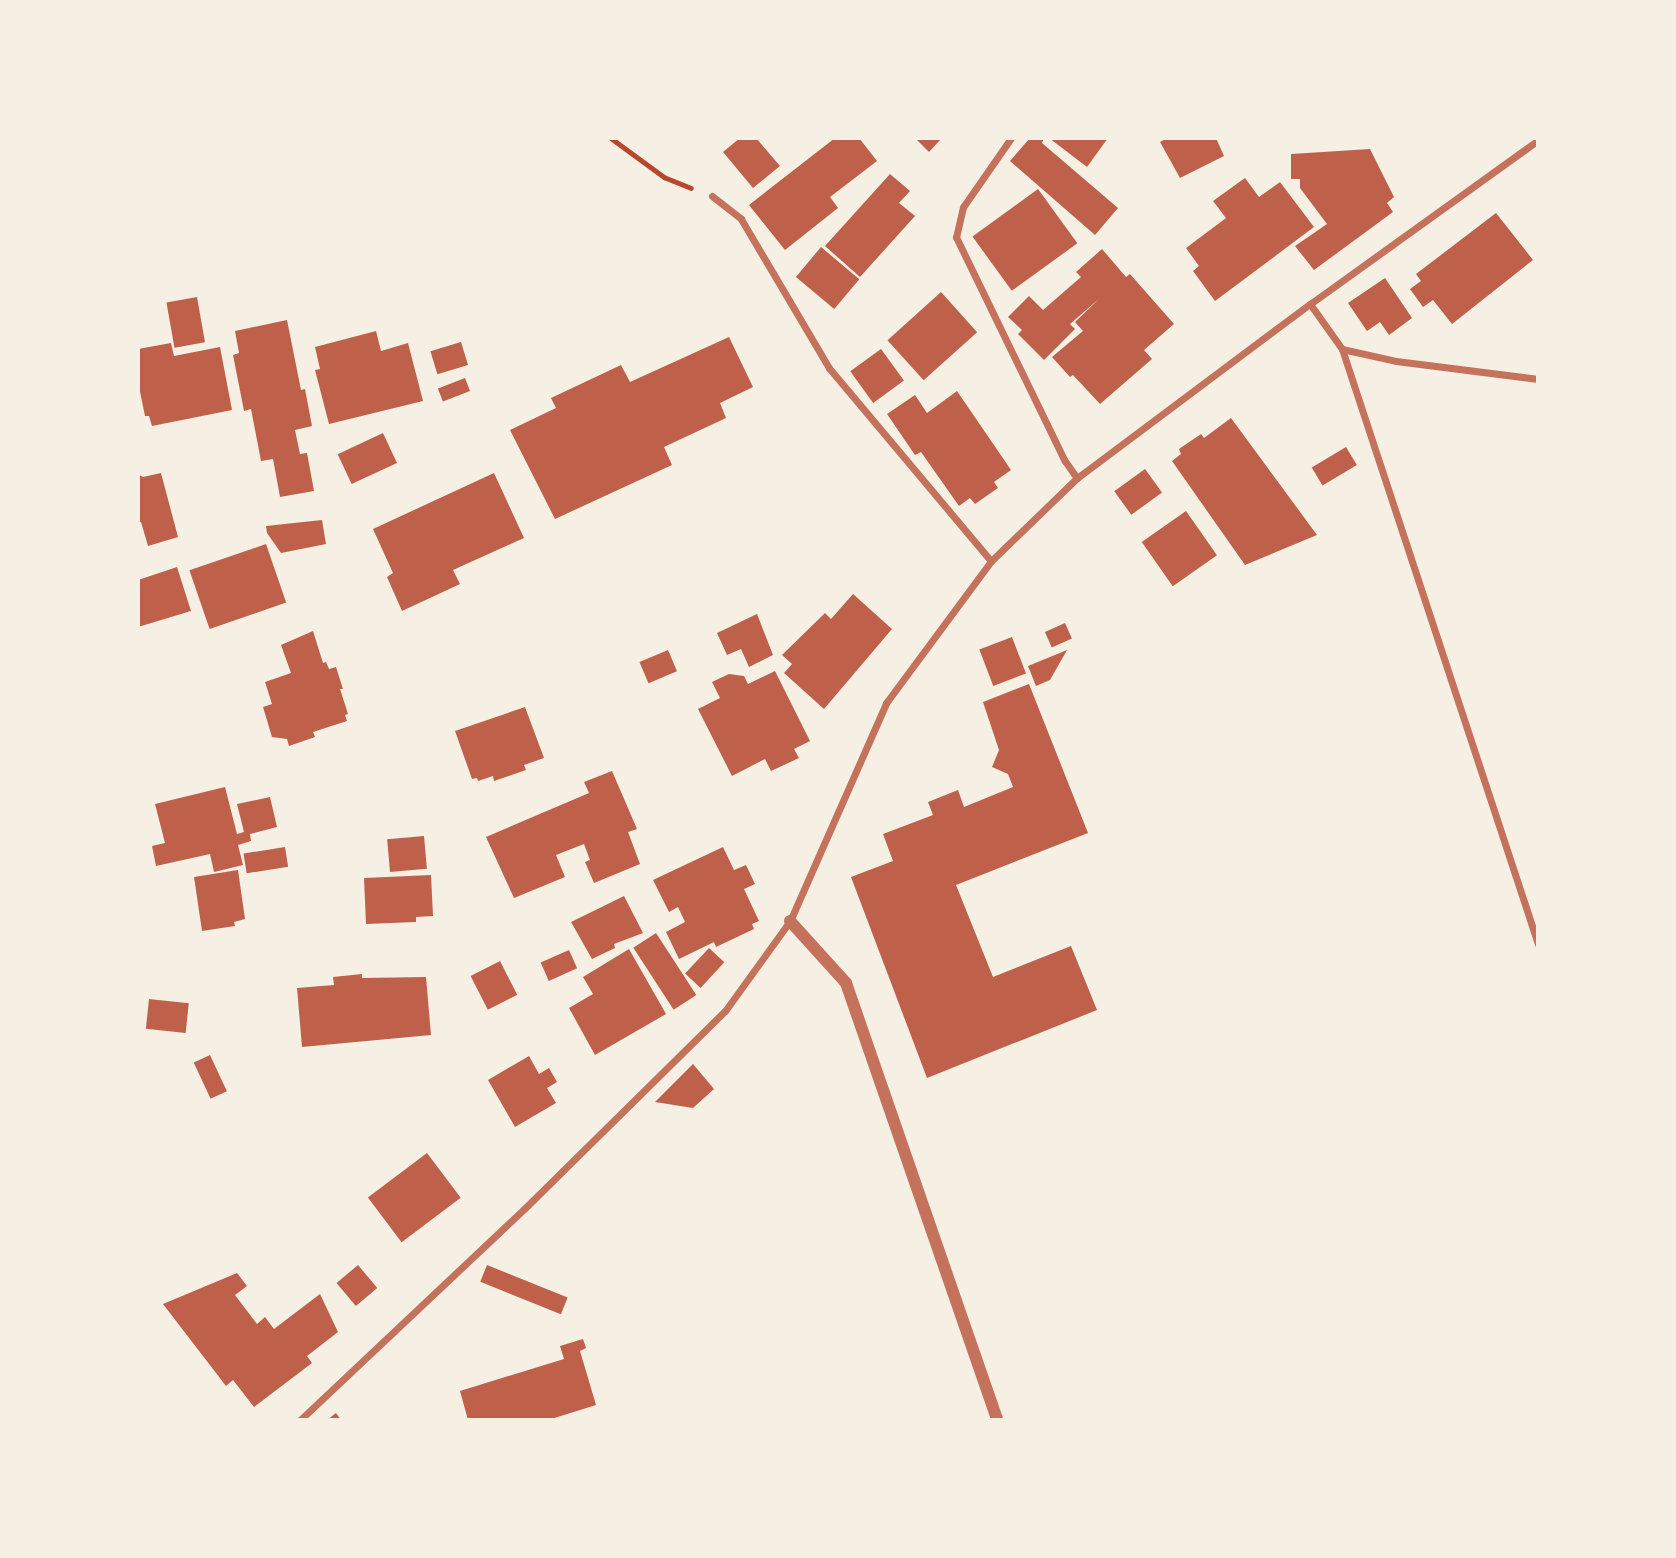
<!DOCTYPE html>
<style>
body{margin:0}
#map{position:relative;width:1676px;height:1558px;overflow:hidden;background:#f6efe4;font-family:"IBM Plex Sans",sans-serif}
div>[style]{position:absolute}
[style*='--x']{left:calc(var(--x)*1px);top:calc(var(--y)*1px);width:calc(var(--w)*1px);rotate:calc(var(--a)*1deg)}
.building>*{inset:0;background:#bf614a;transform-origin:0 0}
.path>*{height:4.5px;margin:-2.25px;padding:0 2.25px;transform-origin:2.25px;border-radius:2.25px;background:#b5482f}
.minor>*{height:7px;margin:-3.5px;padding:0 3.5px;transform-origin:3.5px;border-radius:3.5px;background:#c5725c}
.tertiary>*{height:12px;margin:-6px;padding:0 6px;transform-origin:6px;border-radius:6px;background:#c5725c}
span{translate:-50% -50%;white-space:nowrap;text-align:center;line-height:1.15;-webkit-text-stroke:6px #f6efe4;paint-order:stroke}
.frame{position:absolute;inset:0;border:140px solid #f6efe4;pointer-events:none}
</style>
<div id="map">
<div class="building">
<div style="clip-path:polygon(740px 138px,756px 138px,780px 166px,753px 188px,723px 152px)"></div>
<div style="clip-path:polygon(835px 138px,859px 138px,877px 161px,830px 197px,838px 208px,785px 250px,749px 205px)"></div>
<div style="clip-path:polygon(915px 138px,942px 138px,929px 152px)"></div>
<div style="clip-path:polygon(1030px 138px,1044px 138px,1042px 143px,1118px 208px,1095px 235px,1010px 161px)"></div>
<div style="clip-path:polygon(1049px 138px,1108px 138px,1087px 167px)"></div>
<div style="clip-path:polygon(1167px 138px,1216px 138px,1224px 156px,1180px 178px,1160px 142px)"></div>
<div style="clip-path:polygon(1370px 149px,1394px 197px,1387px 203px,1393px 212px,1314px 270px,1295px 246px,1327px 224px,1300px 188px,1300px 179px,1291px 179px,1291px 154px)"></div>
<div style="clip-path:polygon(890px 174px,910px 191px,899px 203px,915px 216px,860px 277px,825px 246px)"></div>
<div style="clip-path:polygon(1245px 178px,1259px 197px,1280px 182px,1314px 227px,1215px 301px,1193px 271px,1199px 266px,1186px 248px,1226px 218px,1213px 201px)"></div>
<div style="left:1038px;top:189px;width:67px;height:81px;rotate:54deg"></div>
<div style="clip-path:polygon(1496px 213px,1533px 260px,1452px 324px,1433px 300px,1423px 307px,1410px 289px,1421px 281px,1416px 274px)"></div>
<div style="left:821px;top:247px;width:50px;height:39px;rotate:40deg"></div>
<div style="clip-path:polygon(1102px 249px,1126px 277px,1130px 274px,1174px 324px,1144px 350px,1152px 359px,1100px 404px,1073px 375px,1070px 377px,1052px 357px,1083px 331px,1075px 322px,1100px 298px,1070px 324px,1075px 329px,1044px 360px,1018px 334px,1022px 330px,1008px 317px,1029px 296px,1043px 310px,1081px 277px,1076px 272px)"></div>
<div style="clip-path:polygon(1385px 278px,1412px 318px,1389px 335px,1380px 322px,1367px 331px,1348px 303px)"></div>
<div style="left:941px;top:292px;width:54px;height:72px;rotate:48deg"></div>
<div style="left:197px;top:297px;width:46px;height:31px;rotate:80deg"></div>
<div style="clip-path:polygon(287px 320px,301px 390px,305px 389px,312px 426px,295px 430px,300px 454px,307px 453px,314px 491px,280px 497px,273px 459px,261px 461px,251px 409px,244px 411px,233px 355px,239px 353px,235px 331px)"></div>
<div style="clip-path:polygon(376px 331px,381px 351px,408px 343px,423px 401px,329px 424px,315px 370px,320px 369px,315px 347px)"></div>
<div style="clip-path:polygon(729px 337px,753px 387px,720px 403px,726px 418px,664px 447px,672px 465px,555px 519px,510px 430px,556px 408px,551px 398px,621px 365px,630px 382px)"></div>
<div style="left:461px;top:342px;width:24px;height:32px;rotate:73deg"></div>
<div style="clip-path:polygon(171px 343px,174px 356px,220px 347px,232px 410px,152px 426px,149px 416px,145px 416px,138px 382px,138px 349px)"></div>
<div style="left:881px;top:349px;width:39px;height:38px;rotate:54deg"></div>
<div style="left:465px;top:378px;width:14px;height:29px;rotate:69deg"></div>
<div style="clip-path:polygon(957px 391px,1011px 470px,994px 482px,998px 488px,975px 504px,970px 498px,959px 506px,921px 452px,915px 455px,887px 414px,915px 395px,927px 413px)"></div>
<div style="clip-path:polygon(1231px 418px,1317px 535px,1245px 565px,1172px 461px,1181px 454px,1179px 449px,1201px 434px,1204px 438px)"></div>
<div style="left:383px;top:433px;width:33px;height:50px;rotate:65deg"></div>
<div style="left:1346px;top:447px;width:21px;height:40px;rotate:59deg"></div>
<div style="left:1145px;top:469px;width:29px;height:38px;rotate:54deg"></div>
<div style="clip-path:polygon(161px 473px,178px 537px,148px 546px,141px 522px,138px 522px,138px 474px,143px 477px)"></div>
<div style="clip-path:polygon(494px 473px,524px 538px,453px 570px,460px 584px,402px 611px,387px 577px,393px 573px,373px 529px)"></div>
<div style="left:1186px;top:511px;width:54px;height:54px;rotate:55deg"></div>
<div style="clip-path:polygon(322px 520px,326px 544px,281px 553px,267px 533px,266px 526px)"></div>
<div style="left:266px;top:544px;width:62px;height:81px;rotate:71deg"></div>
<div style="clip-path:polygon(177px 567px,191px 611px,138px 627px,138px 580px)"></div>
<div style="clip-path:polygon(853px 594px,892px 629px,824px 709px,784px 673px,792px 664px,782px 655px,825px 613px,831px 619px)"></div>
<div style="clip-path:polygon(757px 614px,773px 655px,749px 667px,741px 649px,727px 655px,717px 633px)"></div>
<div style="left:1065px;top:623px;width:17px;height:22px;rotate:66deg"></div>
<div style="clip-path:polygon(313px 631px,323px 663px,326px 662px,329px 669px,336px 667px,343px 689px,340px 689px,348px 714px,345px 715px,347px 721px,313px 732px,315px 737px,289px 746px,287px 739px,272px 737px,263px 707px,272px 704px,265px 682px,291px 673px,281px 645px)"></div>
<div style="left:1012px;top:637px;width:39px;height:35px;rotate:69deg"></div>
<div style="left:668px;top:650px;width:23px;height:31px;rotate:67deg"></div>
<div style="clip-path:polygon(1067px 650px,1050px 680px,1036px 686px,1028px 666px)"></div>
<div style="clip-path:polygon(775px 671px,810px 741px,794px 749px,799px 758px,771px 771px,765px 759px,732px 776px,698px 709px,720px 698px,712px 682px,729px 674px,744px 676px,748px 684px)"></div>
<div style="clip-path:polygon(1029px 684px,1088px 833px,956px 885px,993px 977px,1071px 946px,1097px 1010px,927px 1078px,851px 877px,893px 861px,883px 834px,933px 815px,928px 802px,958px 790px,964px 807px,1013px 787px,1008px 774px,992px 767px,999px 750px,983px 702px)"></div>
<div style="clip-path:polygon(525px 707px,544px 758px,524px 765px,526px 770px,494px 781px,493px 776px,478px 781px,477px 778px,472px 779px,455px 731px)"></div>
<div style="clip-path:polygon(612px 771px,637px 829px,628px 832px,640px 864px,594px 883px,585px 862px,590px 860px,584px 844px,556px 855px,565px 877px,514px 898px,486px 837px,589px 793px,584px 782px)"></div>
<div style="clip-path:polygon(225px 787px,237px 834px,244px 832px,237px 804px,270px 797px,277px 827px,250px 834px,251px 841px,238px 845px,243px 865px,214px 872px,210px 854px,156px 866px,152px 846px,165px 843px,155px 804px)"></div>
<div style="left:424px;top:836px;width:33px;height:37px;rotate:85deg"></div>
<div style="left:285px;top:847px;width:20px;height:42px;rotate:81deg"></div>
<div style="clip-path:polygon(723px 847px,734px 870px,746px 865px,755px 884px,744px 889px,759px 921px,752px 924px,754px 929px,716px 947px,714px 942px,679px 959px,666px 932px,685px 922px,678px 907px,669px 912px,653px 880px)"></div>
<div style="clip-path:polygon(238px 870px,245px 919px,234px 922px,235px 926px,202px 931px,194px 877px)"></div>
<div style="clip-path:polygon(431px 875px,433px 916px,416px 917px,416px 922px,366px 924px,364px 878px)"></div>
<div style="clip-path:polygon(624px 896px,643px 933px,614px 944px,615px 948px,592px 959px,571px 922px)"></div>
<div style="left:656px;top:933px;width:74px;height:27px;rotate:57deg"></div>
<div style="left:709px;top:948px;width:21px;height:35px;rotate:43deg"></div>
<div style="clip-path:polygon(629px 949px,666px 1014px,595px 1055px,569px 1008px,593px 994px,583px 977px)"></div>
<div style="left:569px;top:950px;width:20px;height:31px;rotate:66deg"></div>
<div style="left:500px;top:961px;width:38px;height:33px;rotate:63deg"></div>
<div style="clip-path:polygon(362px 974px,362px 978px,426px 977px,431px 1035px,302px 1047px,297px 988px,334px 985px,333px 977px)"></div>
<div style="left:149px;top:999px;width:40px;height:30px;rotate:6deg"></div>
<div style="left:210px;top:1055px;width:40px;height:18px;rotate:65deg"></div>
<div style="clip-path:polygon(529px 1056px,539px 1074px,549px 1068px,557px 1082px,547px 1088px,556px 1103px,515px 1127px,488px 1080px)"></div>
<div style="clip-path:polygon(693px 1064px,714px 1089px,693px 1108px,655px 1102px)"></div>
<div style="left:427px;top:1153px;width:56px;height:74px;rotate:53deg"></div>
<div style="left:358px;top:1265px;width:30px;height:28px;rotate:50deg"></div>
<div style="left:487px;top:1265px;width:87px;height:18px;rotate:22deg"></div>
<div style="clip-path:polygon(237px 1273px,247px 1286px,235px 1295px,257px 1324px,265px 1317px,274px 1329px,320px 1294px,338px 1332px,307px 1356px,312px 1363px,254px 1407px,233px 1380px,226px 1386px,163px 1304px)"></div>
<div style="clip-path:polygon(583px 1339px,586px 1348px,580px 1351px,596px 1405px,548px 1420px,468px 1420px,460px 1391px,564px 1359px,560px 1346px)"></div>
<div style="clip-path:polygon(336px 1413px,341px 1420px,327px 1420px)"></div>
</div>
<div class="path">
<div style="--x:611;--y:138;--w:66;--a:36.3"></div>
<div style="--x:664;--y:177;--w:29;--a:22"></div>
</div>
<div class="minor">
<div style="--x:1011;--y:138;--w:84;--a:124.8"></div>
<div style="--x:963;--y:207;--w:31;--a:103"></div>
<div style="--x:956;--y:237;--w:249;--a:64.1"></div>
<div style="--x:1065;--y:461;--w:21;--a:55"></div>
<div style="--x:712;--y:196;--w:37;--a:38"></div>
<div style="--x:741;--y:219;--w:173;--a:59.4"></div>
<div style="--x:829;--y:368;--w:252;--a:50"></div>
<div style="--x:1310;--y:304;--w:55;--a:54.6"></div>
<div style="--x:1342;--y:349;--w:626;--a:71.77"></div>
<div style="--x:1342;--y:349;--w:55;--a:12.5"></div>
<div style="--x:1396;--y:361;--w:143;--a:7.2"></div>
<div style="--x:300;--y:1420;--w:308;--a:-43.3"></div>
<div style="--x:524;--y:1209;--w:282;--a:-44.6"></div>
<div style="--x:725;--y:1011;--w:111;--a:-54.2"></div>
<div style="--x:790;--y:921;--w:238;--a:-66.2"></div>
<div style="--x:886;--y:703;--w:177;--a:-53.5"></div>
<div style="--x:991;--y:561;--w:120;--a:-44"></div>
<div style="--x:1077;--y:478;--w:291;--a:-36.8"></div>
<div style="--x:1310;--y:304;--w:281;--a:-35.7"></div>
</div>
<div class="tertiary">
<div style="--x:790;--y:921;--w:84;--a:47.9"></div>
<div style="--x:846;--y:983;--w:462;--a:70.9"></div>
</div>
<div class="frame"></div>
</div>
